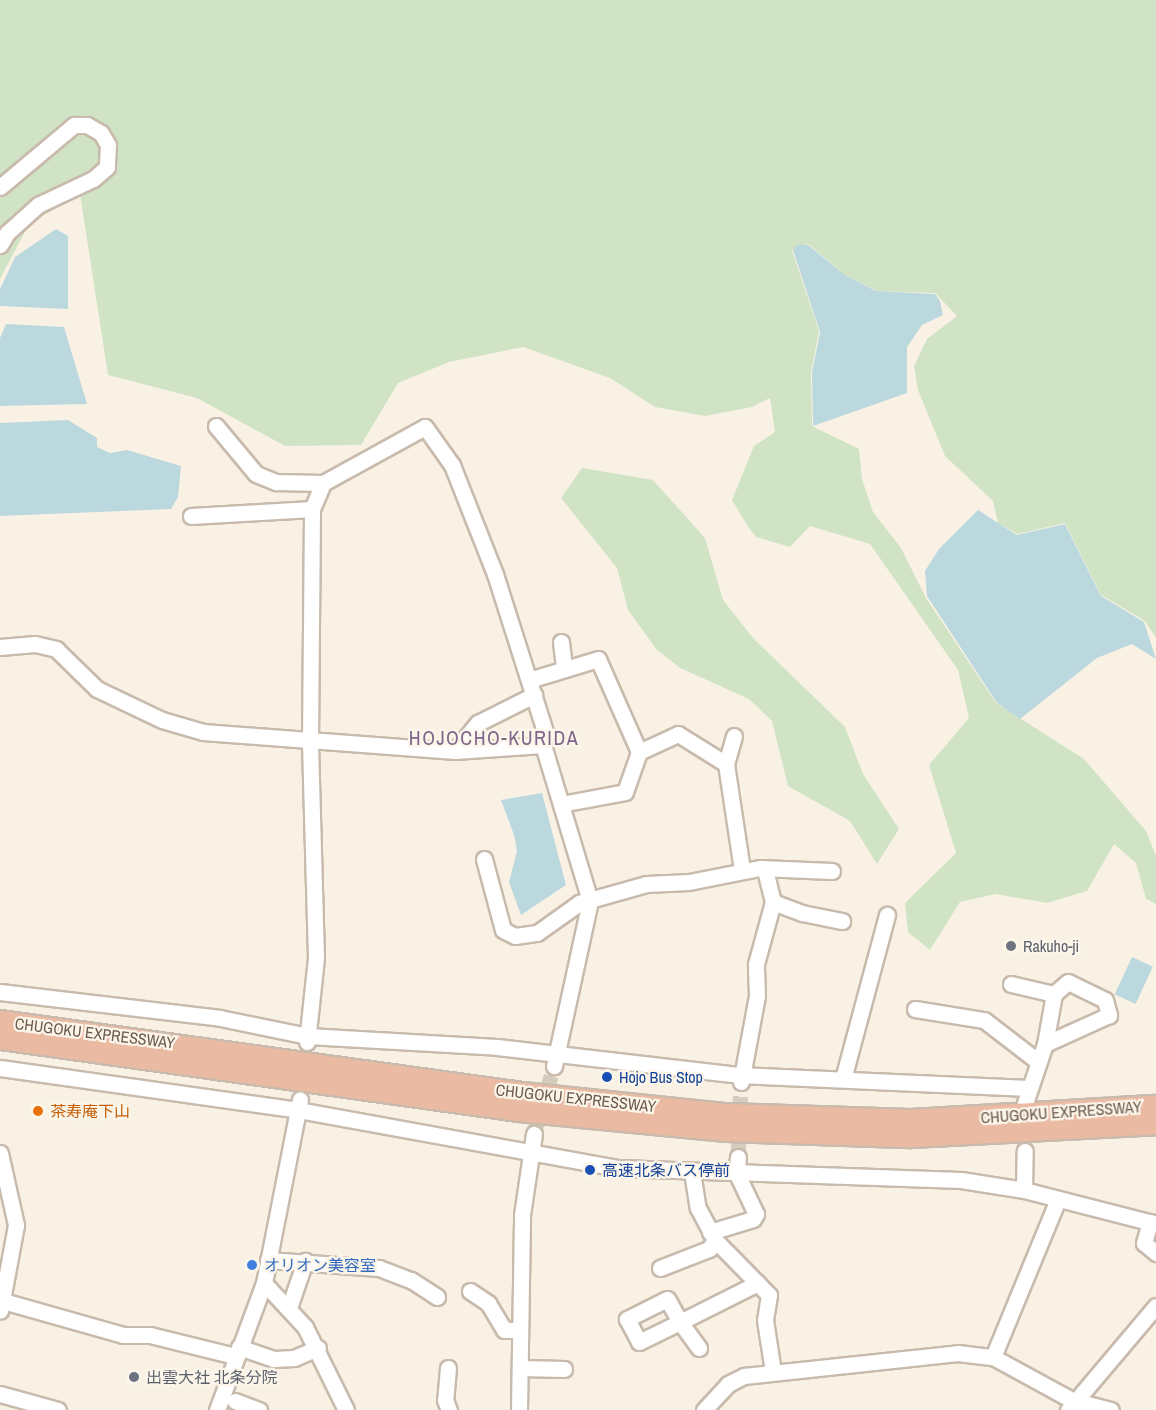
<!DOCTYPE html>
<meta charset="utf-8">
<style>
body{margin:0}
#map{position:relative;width:1156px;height:1410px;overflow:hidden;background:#f9f2e4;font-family:"Archivo Narrow","Noto Sans JP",sans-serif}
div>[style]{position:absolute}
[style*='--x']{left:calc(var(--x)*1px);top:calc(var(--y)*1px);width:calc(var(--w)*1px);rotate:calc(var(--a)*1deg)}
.green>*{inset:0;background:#d0e4c5}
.water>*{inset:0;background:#bcd8df;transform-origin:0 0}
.minor-tunnel>*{height:15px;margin-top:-7.5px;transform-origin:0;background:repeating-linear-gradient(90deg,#d6ccbe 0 15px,transparent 0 23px)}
.roads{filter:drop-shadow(2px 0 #c8baac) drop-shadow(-2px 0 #c8baac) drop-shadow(0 2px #c8baac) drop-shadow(0 -2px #c8baac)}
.minor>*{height:15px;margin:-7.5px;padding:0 7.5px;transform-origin:7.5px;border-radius:7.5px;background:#fff}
.highway>*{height:21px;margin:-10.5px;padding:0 10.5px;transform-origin:10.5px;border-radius:10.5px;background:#ebbaa3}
.dots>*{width:16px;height:16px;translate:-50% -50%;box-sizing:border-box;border:3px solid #fcf6ea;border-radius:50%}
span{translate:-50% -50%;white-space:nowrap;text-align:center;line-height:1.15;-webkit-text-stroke:4.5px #fcf6ea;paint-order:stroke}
.worship-label{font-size:16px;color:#5b616d}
.left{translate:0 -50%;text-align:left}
.street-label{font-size:16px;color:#6d5a4d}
.transit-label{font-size:16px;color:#164399}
.food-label{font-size:16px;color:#c56008}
.shop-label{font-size:16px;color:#366cbe}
.quarter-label{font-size:20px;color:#7f668a;letter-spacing:1.5px}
</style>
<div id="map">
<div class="green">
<div style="clip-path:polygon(0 0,1156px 0,1156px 638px,1145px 621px,1101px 595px,1065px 523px,1018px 534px,998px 523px,993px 501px,945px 456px,918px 390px,914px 366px,927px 339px,957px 316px,935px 293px,877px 291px,845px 275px,808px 244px,792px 250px,819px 331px,811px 372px,812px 426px,859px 449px,862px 479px,873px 512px,901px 548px,926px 598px,996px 703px,1084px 759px,1146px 831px,1156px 856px,1156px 904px,1146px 899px,1136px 863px,1114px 844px,1087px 891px,1047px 903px,996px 894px,960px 902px,930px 950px,908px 932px,905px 903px,956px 853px,929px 765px,969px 718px,958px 670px,870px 544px,810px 526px,790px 547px,756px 537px,747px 525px,732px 500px,754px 446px,775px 432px,770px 398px,752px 407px,705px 416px,655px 407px,610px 378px,523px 347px,449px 362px,398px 383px,361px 445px,285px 446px,197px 398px,108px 375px,80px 194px,29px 224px,0 279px)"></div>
<div style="clip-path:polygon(582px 468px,653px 480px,705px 538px,723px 600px,753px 638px,845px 727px,863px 774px,899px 829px,877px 864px,850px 821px,788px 786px,772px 721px,749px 699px,680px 668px,657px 650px,628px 610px,617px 568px,561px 498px)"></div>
</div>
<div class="water">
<div style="clip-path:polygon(56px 229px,68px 236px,68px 309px,0 306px,0 289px,15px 257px)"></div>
<div style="clip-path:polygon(797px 245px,808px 245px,845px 275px,876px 291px,935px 294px,940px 301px,943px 315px,922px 325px,907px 347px,907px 393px,813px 426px,812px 372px,820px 332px,793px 250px)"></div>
<div style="clip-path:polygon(6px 324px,64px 327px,87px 404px,0 406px,0 338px)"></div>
<div style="clip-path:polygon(68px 420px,97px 438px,97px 447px,110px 453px,127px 450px,181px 466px,178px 497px,171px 509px,0 516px,0 423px)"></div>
<div style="clip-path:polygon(978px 510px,1017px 535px,1065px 524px,1101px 596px,1144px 622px,1156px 659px,1132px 644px,1097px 658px,1020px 719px,997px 703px,927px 596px,925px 571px,939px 549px)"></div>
<div style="clip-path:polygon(542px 793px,566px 885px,521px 915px,509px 882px,517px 851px,514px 835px,501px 800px)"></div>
<div style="left:1132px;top:957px;width:23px;height:41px;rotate:25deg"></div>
</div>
<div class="minor-tunnel">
<div style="--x:534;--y:1134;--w:71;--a:-73.6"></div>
<div style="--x:738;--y:1157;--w:75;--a:-87.7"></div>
</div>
<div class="roads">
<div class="minor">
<div style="--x:0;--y:187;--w:97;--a:-40"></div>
<div style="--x:74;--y:125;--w:13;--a:0"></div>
<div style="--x:87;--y:125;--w:16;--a:30"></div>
<div style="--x:101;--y:133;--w:14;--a:60"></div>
<div style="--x:108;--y:145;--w:22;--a:93"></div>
<div style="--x:107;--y:167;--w:18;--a:139"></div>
<div style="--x:93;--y:179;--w:61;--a:154.7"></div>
<div style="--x:38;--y:205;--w:42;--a:137.9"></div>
<div style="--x:7;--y:233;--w:14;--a:120"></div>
<div style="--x:216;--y:426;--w:62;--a:50.2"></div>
<div style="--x:256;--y:474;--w:22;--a:22"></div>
<div style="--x:276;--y:482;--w:47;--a:1.2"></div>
<div style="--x:191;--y:516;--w:121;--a:-3.3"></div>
<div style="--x:561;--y:642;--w:24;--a:83"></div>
<div style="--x:0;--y:647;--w:35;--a:-5"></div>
<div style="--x:35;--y:644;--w:22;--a:13"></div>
<div style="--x:56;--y:649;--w:57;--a:44.3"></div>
<div style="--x:97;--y:689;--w:72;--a:25.5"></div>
<div style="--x:162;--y:720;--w:43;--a:16.3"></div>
<div style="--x:203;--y:732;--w:253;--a:4.3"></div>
<div style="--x:455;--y:751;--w:88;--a:-3.9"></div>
<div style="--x:529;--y:680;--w:72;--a:-16.9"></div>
<div style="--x:598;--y:659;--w:102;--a:66.2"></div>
<div style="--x:455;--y:751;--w:36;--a:-51"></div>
<div style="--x:478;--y:723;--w:63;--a:-26.6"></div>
<div style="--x:726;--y:764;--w:29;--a:-74"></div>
<div style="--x:561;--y:804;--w:65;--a:-10.6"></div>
<div style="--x:625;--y:792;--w:42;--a:-70.7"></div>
<div style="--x:639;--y:752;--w:43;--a:-24.8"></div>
<div style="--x:678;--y:734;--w:57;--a:32"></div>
<div style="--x:726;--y:764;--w:107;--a:81.4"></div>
<div style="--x:484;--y:859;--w:73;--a:75"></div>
<div style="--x:503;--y:930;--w:13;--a:27"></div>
<div style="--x:515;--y:936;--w:22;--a:-8"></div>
<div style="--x:537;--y:933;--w:52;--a:-35.5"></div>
<div style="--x:579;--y:903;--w:70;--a:-15.8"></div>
<div style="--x:646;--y:884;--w:43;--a:-2.7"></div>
<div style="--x:689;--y:882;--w:72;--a:-11.2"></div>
<div style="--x:760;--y:868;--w:72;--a:2.4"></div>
<div style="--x:773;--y:902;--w:31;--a:21"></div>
<div style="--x:802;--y:913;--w:41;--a:11.3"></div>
<div style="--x:1011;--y:984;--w:44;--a:13.1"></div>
<div style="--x:0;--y:992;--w:222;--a:6.7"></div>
<div style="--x:220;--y:1018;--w:90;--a:11.6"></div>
<div style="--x:308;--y:1036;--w:189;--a:3.3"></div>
<div style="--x:497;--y:1047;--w:245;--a:6.6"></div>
<div style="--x:740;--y:1075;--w:287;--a:2.6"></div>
<div style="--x:915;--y:1009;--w:70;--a:9.1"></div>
<div style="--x:984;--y:1020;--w:66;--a:37.6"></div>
<div style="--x:307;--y:1042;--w:84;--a:-83.9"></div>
<div style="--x:316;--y:958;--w:217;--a:-91.6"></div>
<div style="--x:310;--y:741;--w:232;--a:-89.5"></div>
<div style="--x:312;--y:509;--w:28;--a:-67"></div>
<div style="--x:323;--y:483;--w:116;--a:-28.8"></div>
<div style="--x:425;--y:427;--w:47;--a:54.6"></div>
<div style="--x:452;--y:465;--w:117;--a:68.5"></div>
<div style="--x:495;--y:574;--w:169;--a:72.4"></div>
<div style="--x:546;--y:735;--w:10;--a:107"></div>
<div style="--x:543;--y:745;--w:163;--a:73.2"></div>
<div style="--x:590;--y:901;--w:169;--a:102.3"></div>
<div style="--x:0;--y:1068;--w:301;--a:8"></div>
<div style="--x:298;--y:1110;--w:325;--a:10.3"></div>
<div style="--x:618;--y:1168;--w:343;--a:2"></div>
<div style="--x:961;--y:1180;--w:64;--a:9"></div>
<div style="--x:1024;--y:1190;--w:136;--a:14.4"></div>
<div style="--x:843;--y:1079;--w:170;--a:-75"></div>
<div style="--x:741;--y:1082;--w:87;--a:-79.5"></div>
<div style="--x:757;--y:996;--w:32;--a:-92"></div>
<div style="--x:756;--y:964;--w:64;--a:-74.7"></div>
<div style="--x:773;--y:902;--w:32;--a:-104"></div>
<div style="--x:1025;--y:1103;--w:62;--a:-71.3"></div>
<div style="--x:1045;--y:1044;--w:51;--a:-79.8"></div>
<div style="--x:1054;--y:994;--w:18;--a:-41"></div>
<div style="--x:1068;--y:982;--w:41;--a:25.9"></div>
<div style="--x:1105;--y:1000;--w:16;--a:75"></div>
<div style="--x:1109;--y:1015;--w:70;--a:155.6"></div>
<div style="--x:0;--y:1153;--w:74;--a:77.5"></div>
<div style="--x:16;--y:1225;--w:87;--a:100.5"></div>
<div style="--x:692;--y:1172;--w:36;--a:81"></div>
<div style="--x:698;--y:1208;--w:36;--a:62"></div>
<div style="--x:715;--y:1240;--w:77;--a:45.5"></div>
<div style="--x:769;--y:1295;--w:25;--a:99"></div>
<div style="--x:765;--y:1320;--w:46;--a:81.2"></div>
<div style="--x:1024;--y:1190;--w:39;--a:-89"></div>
<div style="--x:1150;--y:1222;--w:22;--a:106"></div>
<div style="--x:1144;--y:1243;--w:16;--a:40"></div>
<div style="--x:710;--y:1232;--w:45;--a:-16.8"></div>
<div style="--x:753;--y:1219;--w:6;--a:-59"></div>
<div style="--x:756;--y:1214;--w:44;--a:-115.4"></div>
<div style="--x:737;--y:1174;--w:17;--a:-87"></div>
<div style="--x:268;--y:1260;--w:111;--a:4.1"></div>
<div style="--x:379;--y:1268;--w:34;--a:21"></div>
<div style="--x:411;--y:1280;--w:31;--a:33"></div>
<div style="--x:660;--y:1268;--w:53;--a:-21.2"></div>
<div style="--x:709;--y:1249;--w:11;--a:-56"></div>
<div style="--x:264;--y:1283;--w:60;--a:47"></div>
<div style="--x:305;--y:1327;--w:93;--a:63.7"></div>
<div style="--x:470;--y:1291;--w:22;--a:34"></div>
<div style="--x:488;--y:1303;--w:31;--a:59"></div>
<div style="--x:504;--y:1330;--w:14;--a:0"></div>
<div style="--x:3;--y:1301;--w:125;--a:15.8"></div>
<div style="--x:123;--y:1335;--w:27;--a:0"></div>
<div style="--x:150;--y:1335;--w:88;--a:13.9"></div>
<div style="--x:289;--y:1308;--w:50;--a:-71.2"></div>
<div style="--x:239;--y:1347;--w:37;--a:19"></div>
<div style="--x:274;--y:1359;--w:20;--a:-3"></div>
<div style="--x:294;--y:1358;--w:26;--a:-23"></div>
<div style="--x:699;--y:1348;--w:32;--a:-126"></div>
<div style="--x:680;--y:1322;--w:26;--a:-119"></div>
<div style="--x:667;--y:1299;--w:45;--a:153.4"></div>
<div style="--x:627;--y:1319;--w:26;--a:62"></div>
<div style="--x:639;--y:1342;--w:46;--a:-26"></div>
<div style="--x:680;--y:1322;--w:87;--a:-26.6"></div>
<div style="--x:993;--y:1357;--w:171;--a:-67.6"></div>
<div style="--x:448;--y:1368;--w:32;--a:95"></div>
<div style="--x:445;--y:1400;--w:11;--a:68"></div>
<div style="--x:520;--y:1368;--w:44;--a:1.3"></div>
<div style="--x:0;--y:1394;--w:60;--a:15.4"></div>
<div style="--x:235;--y:1401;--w:26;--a:21"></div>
<div style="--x:217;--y:1410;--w:135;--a:-69.7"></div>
<div style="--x:264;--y:1283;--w:187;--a:-78.9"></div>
<div style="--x:519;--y:1410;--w:195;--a:-89.1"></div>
<div style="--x:522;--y:1215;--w:82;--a:-81.6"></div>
<div style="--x:704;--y:1410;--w:35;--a:-47"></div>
<div style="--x:728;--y:1384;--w:18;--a:-27"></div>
<div style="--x:744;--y:1376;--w:215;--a:-6.1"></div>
<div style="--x:958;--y:1353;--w:35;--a:7"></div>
<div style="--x:993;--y:1357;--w:90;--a:28.6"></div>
<div style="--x:1072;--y:1400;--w:40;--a:14.4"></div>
<div style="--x:1068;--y:1410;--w:136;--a:-49.8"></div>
</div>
<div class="highway">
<div style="--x:0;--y:1021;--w:527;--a:7.85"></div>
<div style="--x:522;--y:1093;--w:205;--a:5.9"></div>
<div style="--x:726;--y:1114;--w:184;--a:1.9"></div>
<div style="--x:910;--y:1120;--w:246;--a:-3.3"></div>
<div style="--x:0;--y:1038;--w:523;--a:7.91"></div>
<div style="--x:518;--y:1110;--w:209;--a:5.5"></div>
<div style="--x:726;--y:1130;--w:185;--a:1.9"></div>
<div style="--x:911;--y:1136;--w:245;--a:-3"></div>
</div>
</div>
<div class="dots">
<div style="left:1011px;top:946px;background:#6b7280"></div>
<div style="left:607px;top:1077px;background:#1a4fb4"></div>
<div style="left:38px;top:1111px;background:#e8710a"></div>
<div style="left:590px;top:1170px;background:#1a4fb4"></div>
<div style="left:252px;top:1265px;background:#3f7fe0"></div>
<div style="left:134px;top:1377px;background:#6b7280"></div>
</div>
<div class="worship-label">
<span class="left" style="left:1023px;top:946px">Rakuho-ji</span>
<span class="left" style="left:146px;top:1377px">出雲大社 北条分院</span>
</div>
<div class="street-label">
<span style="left:95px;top:1033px;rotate:7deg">CHUGOKU EXPRESSWAY</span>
<span style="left:576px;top:1098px;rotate:6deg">CHUGOKU EXPRESSWAY</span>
<span style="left:1061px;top:1112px;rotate:-4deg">CHUGOKU EXPRESSWAY</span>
</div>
<div class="transit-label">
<span class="left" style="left:619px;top:1077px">Hojo Bus Stop</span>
<span class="left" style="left:602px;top:1170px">高速北条バス停前</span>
</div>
<div class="food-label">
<span class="left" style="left:50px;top:1111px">茶寿庵下山</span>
</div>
<div class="shop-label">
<span class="left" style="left:264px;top:1265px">オリオン美容室</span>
</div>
<div class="quarter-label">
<span style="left:494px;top:737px">HOJOCHO-KURIDA</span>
</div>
</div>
